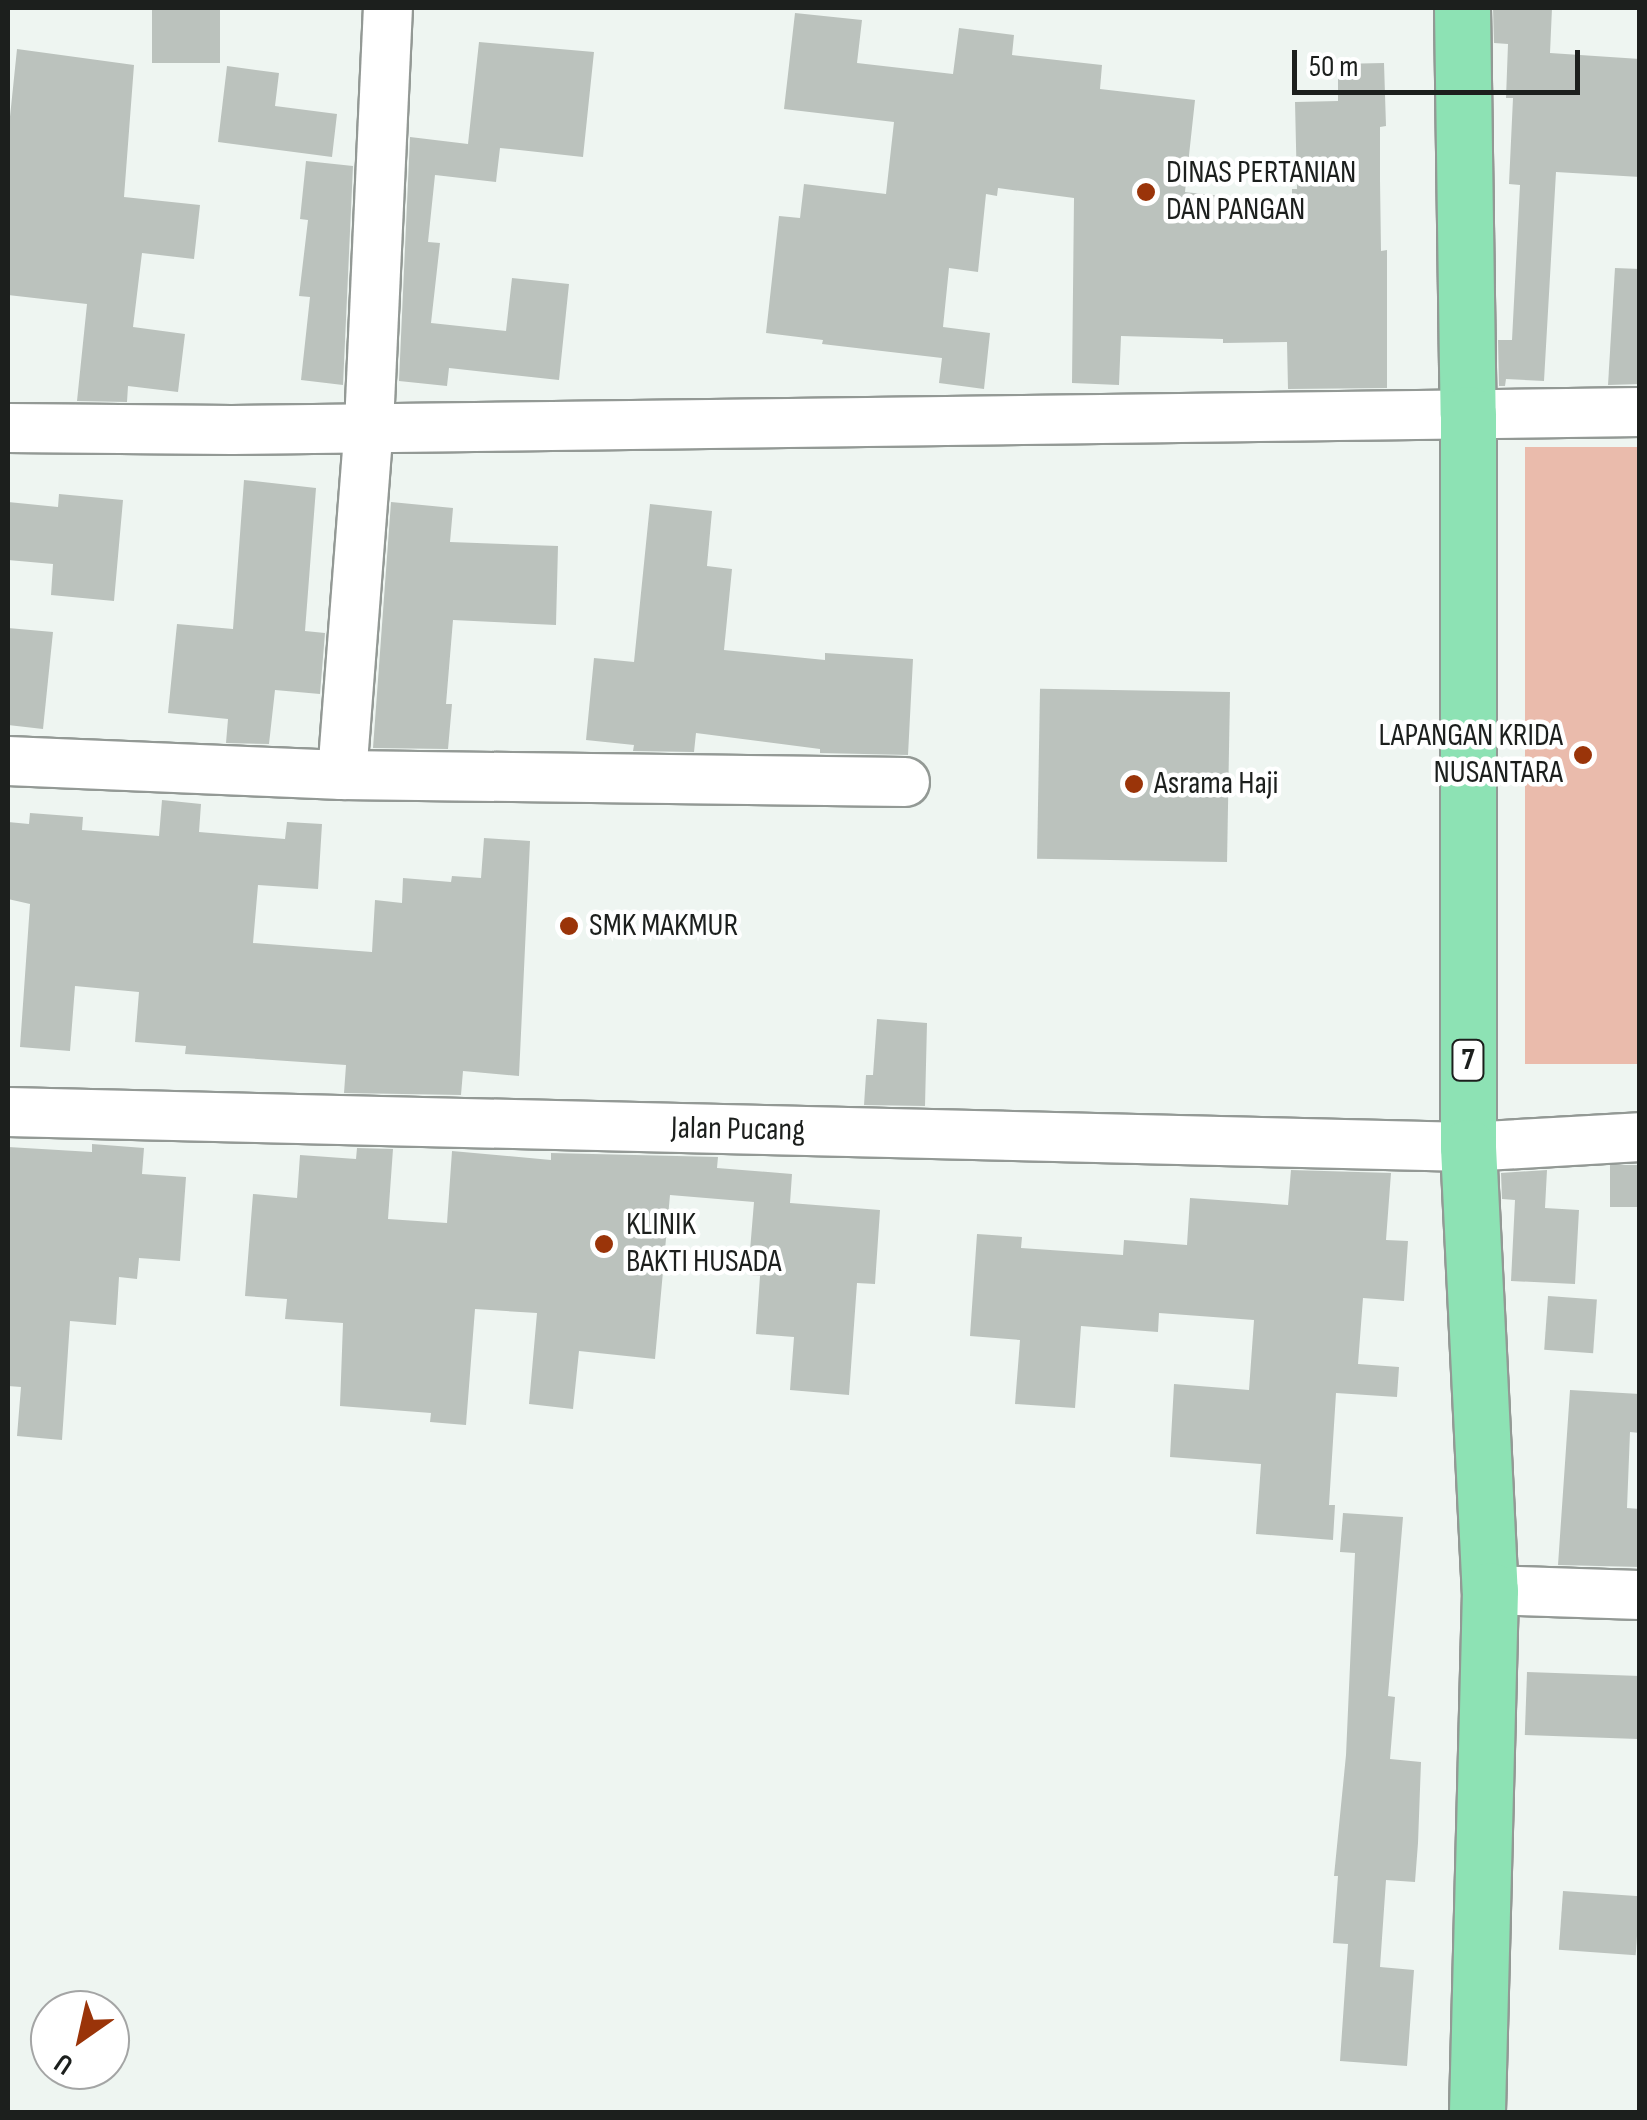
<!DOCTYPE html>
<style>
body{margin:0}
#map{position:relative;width:1647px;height:2120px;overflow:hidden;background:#eef5f1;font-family:"Sofia Sans Condensed",sans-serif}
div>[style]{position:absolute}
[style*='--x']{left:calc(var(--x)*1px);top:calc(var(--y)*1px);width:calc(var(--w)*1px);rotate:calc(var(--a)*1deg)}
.green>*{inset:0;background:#eabbac;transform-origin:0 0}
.building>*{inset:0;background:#bbc2bd;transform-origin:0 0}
.roads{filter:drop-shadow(2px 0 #939995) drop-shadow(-2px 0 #939995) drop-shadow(0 2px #939995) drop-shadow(0 -2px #939995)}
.minor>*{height:48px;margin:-24px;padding:0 24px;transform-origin:24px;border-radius:24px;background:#fff}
.highway>*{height:55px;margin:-27.5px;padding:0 27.5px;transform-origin:27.5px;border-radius:27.5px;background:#8de2b4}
.dots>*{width:28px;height:28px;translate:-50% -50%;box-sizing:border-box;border:5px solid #fff;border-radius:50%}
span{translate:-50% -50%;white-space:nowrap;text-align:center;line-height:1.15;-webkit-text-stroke:9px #fff;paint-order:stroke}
.shield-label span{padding:2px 8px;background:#fff;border:2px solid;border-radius:8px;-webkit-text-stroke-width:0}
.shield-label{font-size:30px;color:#1c1f1d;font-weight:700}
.poi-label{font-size:32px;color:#1c1f1d}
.left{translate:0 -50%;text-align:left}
.right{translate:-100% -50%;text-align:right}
.street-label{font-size:32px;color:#1c1f1d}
.frame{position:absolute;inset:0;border:10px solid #1c1f1d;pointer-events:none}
.north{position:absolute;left:30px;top:1990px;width:100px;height:100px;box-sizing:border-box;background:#fff;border:2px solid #a4a5a5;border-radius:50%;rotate:214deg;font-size:28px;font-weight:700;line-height:40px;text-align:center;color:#1c1f1d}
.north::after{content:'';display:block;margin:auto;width:35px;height:45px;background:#9a3409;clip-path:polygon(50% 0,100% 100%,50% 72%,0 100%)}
.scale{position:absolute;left:1292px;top:50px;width:288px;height:45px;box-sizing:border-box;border:5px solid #1c1f1d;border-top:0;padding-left:12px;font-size:30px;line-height:35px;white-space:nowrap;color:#1c1f1d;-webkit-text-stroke:8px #fff;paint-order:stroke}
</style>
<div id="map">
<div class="green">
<div style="left:1525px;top:447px;width:114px;height:617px"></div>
</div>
<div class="building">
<div style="left:152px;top:8px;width:68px;height:55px"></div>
<div style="clip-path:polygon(1493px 8px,1552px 8px,1550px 53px,1640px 59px,1640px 177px,1556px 172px,1544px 381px,1506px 379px,1505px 386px,1499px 386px,1498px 340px,1512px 340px,1520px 185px,1509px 184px,1513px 98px,1506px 98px,1508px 44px,1494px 43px)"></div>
<div style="clip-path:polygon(795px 13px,862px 20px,857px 63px,953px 74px,959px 28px,1014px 35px,1012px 55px,1102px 65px,1100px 89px,1195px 100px,1185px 192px,1292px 204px,1292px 189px,1297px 189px,1295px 102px,1338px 101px,1338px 64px,1384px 63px,1386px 126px,1380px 127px,1380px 180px,1381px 251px,1387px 250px,1387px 388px,1288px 389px,1287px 342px,1223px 343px,1223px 339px,1121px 336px,1119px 385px,1072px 383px,1074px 198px,998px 188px,997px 196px,986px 194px,978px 272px,949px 268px,943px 327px,990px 333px,984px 389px,939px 383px,942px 358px,822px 344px,823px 340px,766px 333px,779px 216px,800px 218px,804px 184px,886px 194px,894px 122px,784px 109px)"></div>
<div style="clip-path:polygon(479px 42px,594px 52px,583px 157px,500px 148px,496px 182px,435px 175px,428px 242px,440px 243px,431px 323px,506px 331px,512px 278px,569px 284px,559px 380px,449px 368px,447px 386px,399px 381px,410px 137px,468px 144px)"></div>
<div style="clip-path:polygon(17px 49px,134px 65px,124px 197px,200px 205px,194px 259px,142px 253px,133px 327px,185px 334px,178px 392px,128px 386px,127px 402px,77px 401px,87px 304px,8px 295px,8px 136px)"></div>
<div style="clip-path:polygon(227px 66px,279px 73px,275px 106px,337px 114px,332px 157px,218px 142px)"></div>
<div style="clip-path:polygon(306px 161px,353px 166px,343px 385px,301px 380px,310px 297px,299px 296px,308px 220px,300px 219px)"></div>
<div style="clip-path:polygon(1615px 268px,1640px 269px,1640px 384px,1608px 385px)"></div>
<div style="clip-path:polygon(244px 480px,316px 488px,305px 631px,325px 633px,320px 694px,275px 690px,269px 744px,226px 743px,228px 719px,168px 713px,177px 624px,233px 629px)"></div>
<div style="clip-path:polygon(59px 494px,123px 500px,114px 601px,51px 595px,53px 564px,8px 560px,8px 502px,58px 507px)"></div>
<div style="clip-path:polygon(391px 502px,453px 508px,450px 542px,558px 546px,556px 625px,453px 620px,446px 704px,452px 704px,448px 749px,373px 748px)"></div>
<div style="clip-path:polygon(650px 504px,712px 511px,707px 566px,732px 569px,724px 650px,825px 660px,825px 653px,913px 659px,908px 755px,820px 753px,820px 749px,696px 733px,694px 752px,633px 751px,634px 745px,586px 740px,594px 658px,634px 662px)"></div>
<div style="clip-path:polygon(8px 628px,53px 632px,43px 729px,8px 725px)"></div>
<div style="left:1230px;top:692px;width:170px;height:190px;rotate:91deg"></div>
<div style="clip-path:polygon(162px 800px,201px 804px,199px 832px,285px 839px,287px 822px,322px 824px,318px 889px,258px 885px,253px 943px,372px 952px,375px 900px,402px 903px,403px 878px,451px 882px,452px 876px,481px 878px,484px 838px,530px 841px,519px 1076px,463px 1071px,461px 1095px,344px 1093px,346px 1065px,185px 1054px,186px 1046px,135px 1042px,139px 992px,75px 986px,70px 1051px,20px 1047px,30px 904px,8px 899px,8px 822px,29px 824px,30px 813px,83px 817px,82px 830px,159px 836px)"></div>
<div style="clip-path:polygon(877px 1019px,927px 1023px,925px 1106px,864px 1105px,866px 1075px,873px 1075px)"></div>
<div style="clip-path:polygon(92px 1144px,144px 1148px,142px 1174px,186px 1177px,180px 1261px,139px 1258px,137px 1279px,119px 1277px,116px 1325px,70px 1321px,62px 1440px,17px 1436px,21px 1387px,8px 1386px,8px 1147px,92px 1152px)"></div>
<div style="clip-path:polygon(357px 1148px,393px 1149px,388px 1219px,447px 1223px,452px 1151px,551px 1160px,551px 1153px,718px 1157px,717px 1168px,792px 1174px,790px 1203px,880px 1210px,875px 1284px,857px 1283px,849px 1395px,790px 1390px,794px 1337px,756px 1334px,760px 1276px,748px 1275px,754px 1202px,670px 1195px,655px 1359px,579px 1351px,573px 1409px,529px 1404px,537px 1313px,475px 1309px,466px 1425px,430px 1422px,431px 1413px,340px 1406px,343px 1323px,285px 1319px,287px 1299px,245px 1296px,253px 1194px,297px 1198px,300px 1155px,356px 1159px)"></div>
<div style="left:1640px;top:1165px;width:42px;height:30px;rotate:90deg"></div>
<div style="clip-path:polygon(1291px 1170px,1391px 1173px,1386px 1240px,1408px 1241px,1404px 1301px,1363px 1298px,1358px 1364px,1399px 1367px,1397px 1397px,1336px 1393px,1329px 1505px,1335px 1505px,1333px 1540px,1256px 1534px,1261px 1464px,1170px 1457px,1174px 1384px,1249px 1390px,1254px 1320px,1159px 1313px,1158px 1332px,1081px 1326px,1075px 1408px,1015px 1404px,1020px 1340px,970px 1336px,977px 1234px,1022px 1237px,1021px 1248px,1123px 1255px,1124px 1240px,1187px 1245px,1190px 1198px,1288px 1205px)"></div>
<div style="clip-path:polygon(1547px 1170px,1545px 1208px,1579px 1210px,1575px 1284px,1511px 1281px,1515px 1200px,1502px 1199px,1501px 1173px)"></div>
<div style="left:1548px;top:1296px;width:49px;height:54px;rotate:4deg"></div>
<div style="clip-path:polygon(1570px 1390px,1640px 1394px,1640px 1433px,1630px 1432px,1627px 1508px,1640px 1509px,1640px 1567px,1558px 1565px)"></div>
<div style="clip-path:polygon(1343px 1513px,1403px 1517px,1388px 1696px,1395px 1697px,1390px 1759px,1421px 1762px,1418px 1843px,1415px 1882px,1386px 1880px,1380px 1967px,1414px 1970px,1407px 2066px,1340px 2061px,1348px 1944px,1333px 1943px,1338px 1876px,1334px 1876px,1346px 1755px,1355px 1553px,1340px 1552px)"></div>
<div style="left:1527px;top:1672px;width:113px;height:63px;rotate:2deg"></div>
<div style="left:1563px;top:1891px;width:77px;height:59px;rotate:4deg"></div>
</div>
<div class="roads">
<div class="minor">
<div style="--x:8;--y:428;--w:224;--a:0.5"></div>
<div style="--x:232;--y:430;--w:1408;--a:-0.73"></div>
<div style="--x:8;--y:761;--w:334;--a:2.4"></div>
<div style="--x:342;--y:775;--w:563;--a:0.71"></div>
<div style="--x:342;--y:775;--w:351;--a:-85.6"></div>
<div style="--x:369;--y:425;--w:417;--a:-87.4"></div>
<div style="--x:8;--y:1112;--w:1460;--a:1.37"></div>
<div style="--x:1468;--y:1147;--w:172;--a:-3.3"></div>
<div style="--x:1490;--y:1590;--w:150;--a:1.9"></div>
</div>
<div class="highway">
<div style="--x:1462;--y:8;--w:406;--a:89.2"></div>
<div style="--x:1468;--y:414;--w:733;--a:90"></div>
<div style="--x:1468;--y:1147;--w:444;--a:87.2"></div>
<div style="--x:1490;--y:1590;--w:522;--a:91.43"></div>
</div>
</div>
<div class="dots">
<div style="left:1146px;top:192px;background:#9a3409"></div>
<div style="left:1583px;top:755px;background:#9a3409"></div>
<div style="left:1134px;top:784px;background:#9a3409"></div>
<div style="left:569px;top:926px;background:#9a3409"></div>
<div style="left:604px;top:1244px;background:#9a3409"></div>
</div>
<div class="shield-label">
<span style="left:1468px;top:1060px">7</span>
</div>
<div class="poi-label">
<span class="left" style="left:1166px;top:192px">DINAS PERTANIAN<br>DAN PANGAN</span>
<span class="right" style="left:1563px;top:755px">LAPANGAN KRIDA<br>NUSANTARA</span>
<span class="left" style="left:1154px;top:784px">Asrama Haji</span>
<span class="left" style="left:589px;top:926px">SMK MAKMUR</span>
<span class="left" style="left:626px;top:1244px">KLINIK<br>BAKTI HUSADA</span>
</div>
<div class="street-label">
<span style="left:738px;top:1130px;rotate:1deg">Jalan Pucang</span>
</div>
<div class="frame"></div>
<div class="north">U</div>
<div class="scale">50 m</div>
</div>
